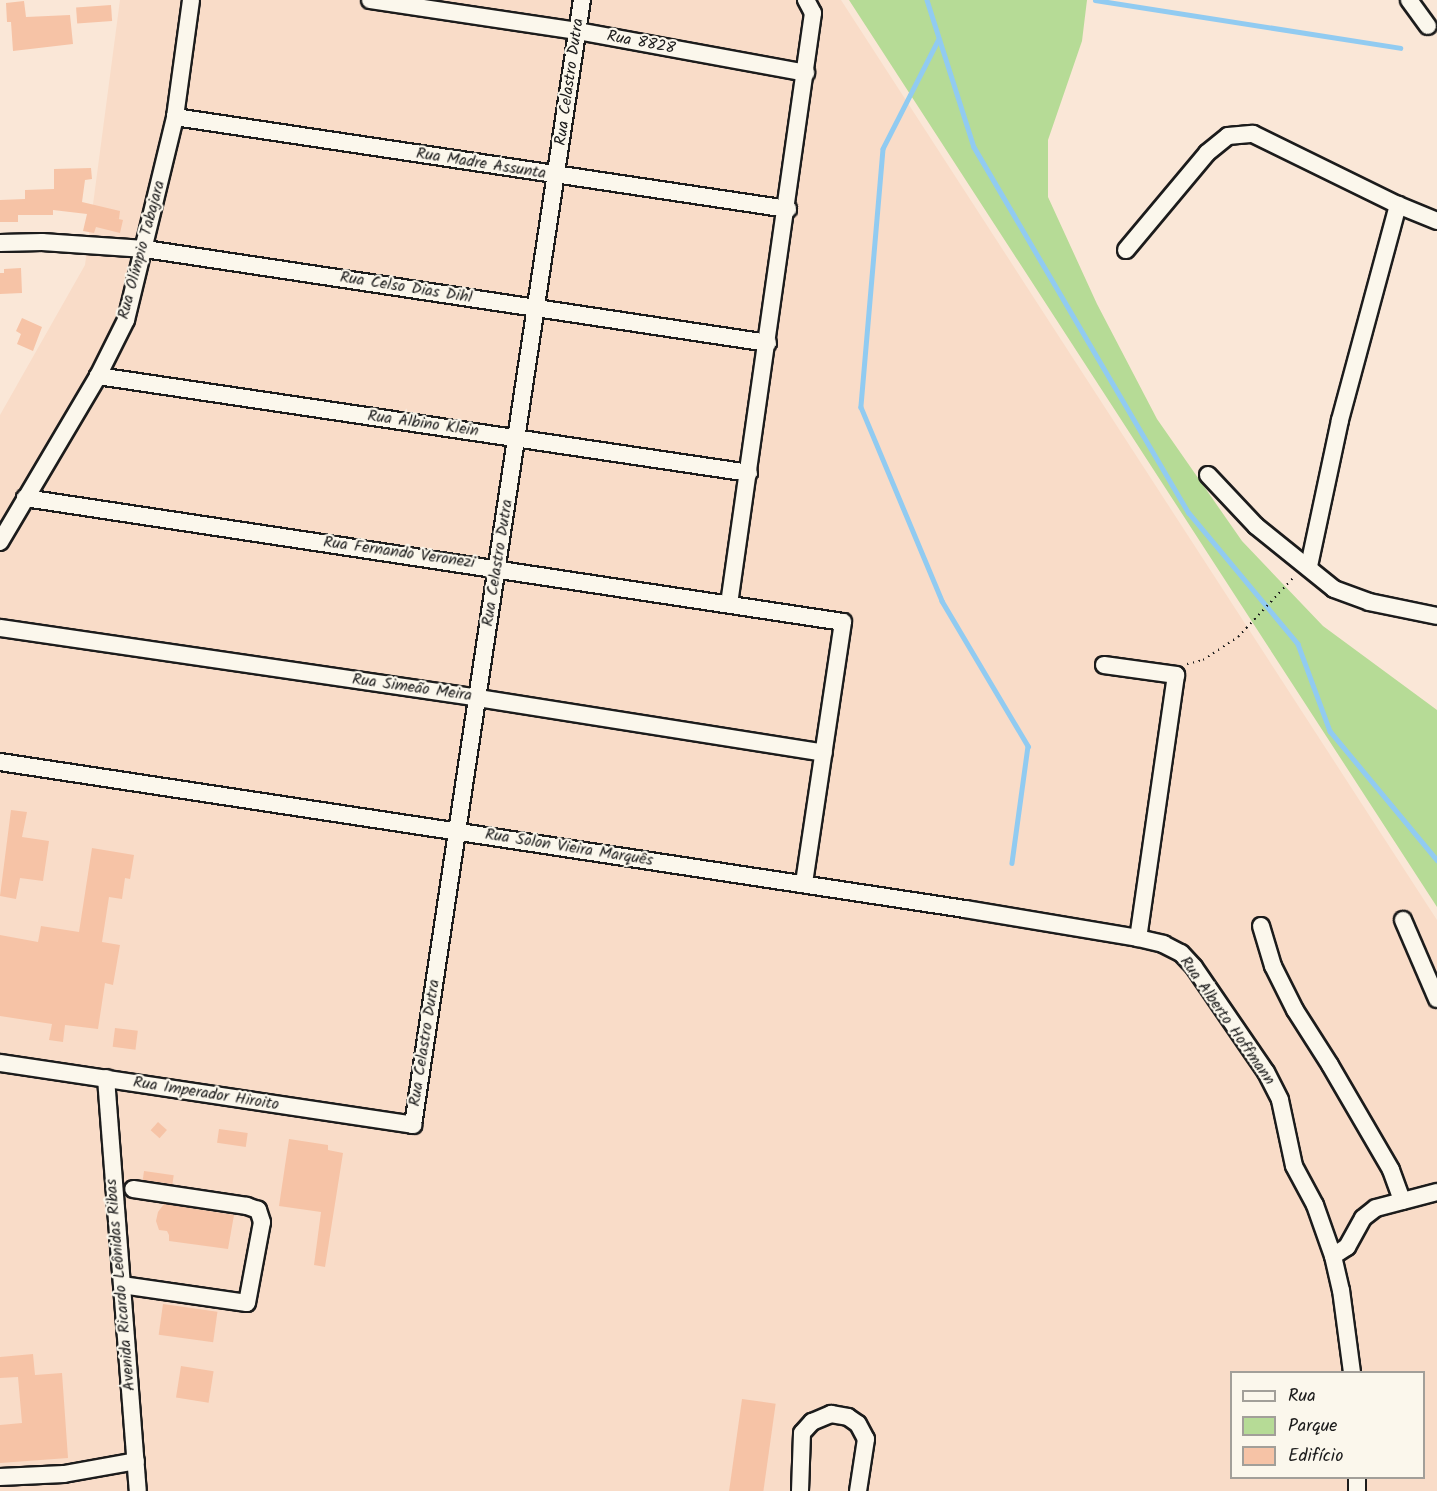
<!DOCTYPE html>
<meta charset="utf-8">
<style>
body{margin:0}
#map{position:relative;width:1437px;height:1491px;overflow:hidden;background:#fae7d7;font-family:Kalam,sans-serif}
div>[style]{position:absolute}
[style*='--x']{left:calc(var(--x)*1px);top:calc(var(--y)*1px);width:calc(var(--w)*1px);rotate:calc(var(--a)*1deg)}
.built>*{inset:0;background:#f9dcc8}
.green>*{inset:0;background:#b6db96}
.stream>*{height:4.5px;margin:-2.25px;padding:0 2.25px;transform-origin:2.25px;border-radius:2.25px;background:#91cbf1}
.building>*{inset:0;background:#f6c3a6;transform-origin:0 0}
.path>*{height:2px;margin-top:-1px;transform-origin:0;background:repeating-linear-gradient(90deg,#1c1c1c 0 1.5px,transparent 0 6px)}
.roads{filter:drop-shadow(2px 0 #1c1c1c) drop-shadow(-2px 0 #1c1c1c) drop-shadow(0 2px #1c1c1c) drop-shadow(0 -2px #1c1c1c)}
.minor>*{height:16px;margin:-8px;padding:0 8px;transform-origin:8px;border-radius:8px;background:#fbf7ec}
span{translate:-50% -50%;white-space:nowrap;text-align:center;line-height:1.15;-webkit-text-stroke:4.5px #fbf7ec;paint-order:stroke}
.street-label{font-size:16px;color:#1c1c1c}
.legend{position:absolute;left:1230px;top:1371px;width:195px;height:108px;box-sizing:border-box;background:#fbf7ec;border:2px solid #a29f99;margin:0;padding:8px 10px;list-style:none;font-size:18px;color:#1c1c1c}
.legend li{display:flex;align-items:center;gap:12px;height:30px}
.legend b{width:30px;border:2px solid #a29f99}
</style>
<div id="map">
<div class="built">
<div style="clip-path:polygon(evenodd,120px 0,841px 0,1437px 920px,1437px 1491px,0 1491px,0 415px,85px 265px,120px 0,1232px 1372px,1424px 1372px,1424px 1478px,1232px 1478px,1232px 1372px)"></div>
</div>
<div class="green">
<div style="clip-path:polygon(849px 0,1087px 0,1082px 41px,1048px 140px,1048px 197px,1097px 304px,1157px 419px,1242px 541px,1323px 626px,1437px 710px,1437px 907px)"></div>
</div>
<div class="stream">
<div style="--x:927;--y:0;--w:154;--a:72.3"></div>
<div style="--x:974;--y:147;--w:424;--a:59.6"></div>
<div style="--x:1189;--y:513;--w:170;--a:50.2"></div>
<div style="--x:1298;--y:644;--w:93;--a:69.8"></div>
<div style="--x:1330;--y:731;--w:168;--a:50.3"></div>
<div style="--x:1095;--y:0;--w:309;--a:8.9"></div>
<div style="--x:939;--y:39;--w:123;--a:117"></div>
<div style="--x:883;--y:149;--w:259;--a:94.9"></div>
<div style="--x:861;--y:407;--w:210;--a:67.3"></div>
<div style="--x:942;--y:601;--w:169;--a:59.3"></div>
<div style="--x:1028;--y:746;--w:118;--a:97.8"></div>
</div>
<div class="building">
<div style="clip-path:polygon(24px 1px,26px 17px,70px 15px,73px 44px,13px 51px,11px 22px,7px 22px,6px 3px)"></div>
<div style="left:111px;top:5px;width:16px;height:35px;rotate:86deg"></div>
<div style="clip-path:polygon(91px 168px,92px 179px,85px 180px,82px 202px,120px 211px,119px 219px,114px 218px,123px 220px,120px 233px,96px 227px,94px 233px,83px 231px,87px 214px,53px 210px,53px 215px,18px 215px,18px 222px,0 222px,0 200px,25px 199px,25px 190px,54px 189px,54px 169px)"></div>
<div style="clip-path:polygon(21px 268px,22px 293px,0 294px,0 273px,4px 273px,4px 269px)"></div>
<div style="clip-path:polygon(22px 318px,42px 327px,33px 351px,17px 344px,21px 334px,16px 331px)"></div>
<div style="clip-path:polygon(11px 810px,27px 812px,22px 837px,49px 841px,43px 881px,20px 878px,16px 899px,0 896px)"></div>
<div style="clip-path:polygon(92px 848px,134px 855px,130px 879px,125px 878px,122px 899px,109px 897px,102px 942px,120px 945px,113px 985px,105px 983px,98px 1029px,65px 1025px,63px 1042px,49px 1040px,52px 1024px,0 1016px,0 935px,38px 942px,41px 926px,79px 932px)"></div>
<div style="left:115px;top:1028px;width:23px;height:19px;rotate:7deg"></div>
<div style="left:158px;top:1122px;width:12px;height:11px;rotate:42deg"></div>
<div style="left:219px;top:1129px;width:29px;height:14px;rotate:8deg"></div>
<div style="clip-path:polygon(289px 1139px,328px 1145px,328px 1150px,343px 1153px,325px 1267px,314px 1265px,321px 1212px,279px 1206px)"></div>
<div style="left:144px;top:1171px;width:30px;height:9px;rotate:8deg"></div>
<div style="clip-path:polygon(164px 1204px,234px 1215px,228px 1249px,169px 1241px,169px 1235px,167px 1231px,159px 1230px,156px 1221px,158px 1212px)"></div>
<div style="left:163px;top:1304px;width:55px;height:31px;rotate:8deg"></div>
<div style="clip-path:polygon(33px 1354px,35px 1375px,62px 1373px,68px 1458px,0 1463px,0 1425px,22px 1423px,18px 1377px,0 1378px,0 1357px)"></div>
<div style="left:181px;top:1366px;width:33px;height:32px;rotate:9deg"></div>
<div style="left:742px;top:1399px;width:34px;height:93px;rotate:8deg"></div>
</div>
<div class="path">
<div style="--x:1187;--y:664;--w:16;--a:-14"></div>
<div style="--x:1203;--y:660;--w:42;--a:-33.3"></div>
<div style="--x:1238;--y:637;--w:82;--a:-47"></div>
</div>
<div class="roads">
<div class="minor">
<div style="--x:370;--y:0;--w:210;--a:8.5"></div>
<div style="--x:578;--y:31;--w:232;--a:10.4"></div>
<div style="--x:1409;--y:0;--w:32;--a:54"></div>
<div style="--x:175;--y:117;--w:620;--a:8.54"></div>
<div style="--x:0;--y:243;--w:42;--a:-1.4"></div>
<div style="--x:42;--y:242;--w:103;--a:3.9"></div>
<div style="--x:145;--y:249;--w:630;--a:8.58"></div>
<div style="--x:1126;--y:250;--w:126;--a:-50.1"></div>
<div style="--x:1207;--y:153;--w:27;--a:-39"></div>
<div style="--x:1228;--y:136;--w:25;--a:-5"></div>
<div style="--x:1253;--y:134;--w:161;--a:26.1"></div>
<div style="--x:1398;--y:205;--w:42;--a:22.3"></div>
<div style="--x:98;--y:376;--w:658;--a:8.47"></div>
<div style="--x:1208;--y:475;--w:70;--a:46.7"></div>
<div style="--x:1256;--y:526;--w:100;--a:38.9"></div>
<div style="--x:1334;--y:589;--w:37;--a:20"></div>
<div style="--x:1369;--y:602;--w:69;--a:11.6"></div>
<div style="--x:25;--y:498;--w:827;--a:8.62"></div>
<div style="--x:843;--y:622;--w:265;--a:98.5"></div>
<div style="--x:0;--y:542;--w:193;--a:-59.4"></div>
<div style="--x:98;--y:376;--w:63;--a:-63.4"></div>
<div style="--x:126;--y:320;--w:209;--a:-76.4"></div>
<div style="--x:175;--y:117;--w:118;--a:-82.2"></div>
<div style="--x:1309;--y:566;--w:149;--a:-78"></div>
<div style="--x:1340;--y:420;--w:223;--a:-74.9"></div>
<div style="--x:729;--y:604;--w:597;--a:-81.91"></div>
<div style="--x:813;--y:13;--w:15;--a:-118"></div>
<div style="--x:0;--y:628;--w:483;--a:8.3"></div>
<div style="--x:478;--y:698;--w:350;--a:9"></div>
<div style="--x:1104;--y:665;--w:73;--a:7.9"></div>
<div style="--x:1176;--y:675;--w:266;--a:98.2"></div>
<div style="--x:0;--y:762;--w:976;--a:8.66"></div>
<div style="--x:965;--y:909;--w:175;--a:9.5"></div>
<div style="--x:1138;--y:938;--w:26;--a:13"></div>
<div style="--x:1163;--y:944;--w:20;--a:27"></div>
<div style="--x:1181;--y:953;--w:19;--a:47"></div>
<div style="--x:1194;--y:967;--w:127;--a:55.6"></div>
<div style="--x:1266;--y:1072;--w:31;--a:63"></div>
<div style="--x:1280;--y:1100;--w:67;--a:78"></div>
<div style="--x:1294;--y:1166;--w:44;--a:61.7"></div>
<div style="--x:1315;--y:1205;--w:54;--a:70.6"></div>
<div style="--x:1333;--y:1256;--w:35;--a:77"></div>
<div style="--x:1341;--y:1290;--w:83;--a:82.4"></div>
<div style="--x:1403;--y:920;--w:86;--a:66.7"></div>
<div style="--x:1261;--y:926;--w:42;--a:73.3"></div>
<div style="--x:1273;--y:966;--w:49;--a:63.4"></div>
<div style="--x:1295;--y:1010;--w:65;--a:57.5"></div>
<div style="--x:1330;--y:1065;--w:121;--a:59.8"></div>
<div style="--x:1391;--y:1170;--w:33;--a:70"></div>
<div style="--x:0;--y:1063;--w:418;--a:8.5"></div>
<div style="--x:413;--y:1125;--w:1138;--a:-81.46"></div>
<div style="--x:106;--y:1078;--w:414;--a:85.6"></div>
<div style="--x:1333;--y:1256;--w:17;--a:-33"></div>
<div style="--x:1347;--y:1247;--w:33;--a:-61"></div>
<div style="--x:1363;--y:1218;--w:16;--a:-38"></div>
<div style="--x:1376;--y:1208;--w:63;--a:-14.7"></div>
<div style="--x:122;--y:1285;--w:126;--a:8.2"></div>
<div style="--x:247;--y:1303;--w:82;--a:-79.5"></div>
<div style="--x:262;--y:1222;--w:13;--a:-108"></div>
<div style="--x:258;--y:1210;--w:12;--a:-160"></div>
<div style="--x:247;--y:1206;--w:115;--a:-171.5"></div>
<div style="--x:0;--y:1477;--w:64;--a:-2.7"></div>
<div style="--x:64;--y:1474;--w:73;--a:-10.2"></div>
<div style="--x:800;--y:1491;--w:58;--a:-88"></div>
<div style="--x:802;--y:1433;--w:15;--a:-48"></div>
<div style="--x:812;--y:1422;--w:21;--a:-23"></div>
<div style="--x:831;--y:1414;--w:17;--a:10"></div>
<div style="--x:848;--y:1417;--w:12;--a:35"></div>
<div style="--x:858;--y:1424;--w:17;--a:62"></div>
<div style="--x:866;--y:1439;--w:53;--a:98.7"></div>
<div style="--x:1357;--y:1491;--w:13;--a:-90"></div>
</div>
</div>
<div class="street-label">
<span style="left:641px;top:43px;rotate:11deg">Rua 8828</span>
<span style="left:570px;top:82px;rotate:-82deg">Rua Celastro Dutra</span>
<span style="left:481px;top:164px;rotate:9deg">Rua Madre Assunta</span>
<span style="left:142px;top:250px;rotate:-75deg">Rua Olímpio Tabajara</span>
<span style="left:406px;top:288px;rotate:9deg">Rua Celso Dias Dihl</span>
<span style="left:423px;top:424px;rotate:8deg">Rua Albino Klein</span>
<span style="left:399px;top:553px;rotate:8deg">Rua Fernando Veronezi</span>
<span style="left:498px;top:563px;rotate:-81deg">Rua Celastro Dutra</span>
<span style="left:412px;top:688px;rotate:8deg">Rua Simeão Meira</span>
<span style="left:569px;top:848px;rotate:9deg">Rua Solon Vieira Marquês</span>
<span style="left:1227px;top:1021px;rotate:55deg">Rua Alberto Hoffmann</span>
<span style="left:425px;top:1043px;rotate:-81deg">Rua Celastro Dutra</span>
<span style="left:206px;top:1094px;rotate:9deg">Rua Imperador Hiroito</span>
<span style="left:121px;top:1285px;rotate:-95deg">Avenida Ricardo Leônidas Ribas</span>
</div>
<ul class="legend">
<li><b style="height:8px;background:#fbf7ec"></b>Rua</li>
<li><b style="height:16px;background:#b6db96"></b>Parque</li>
<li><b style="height:16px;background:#f6c3a6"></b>Edifício</li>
</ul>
</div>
